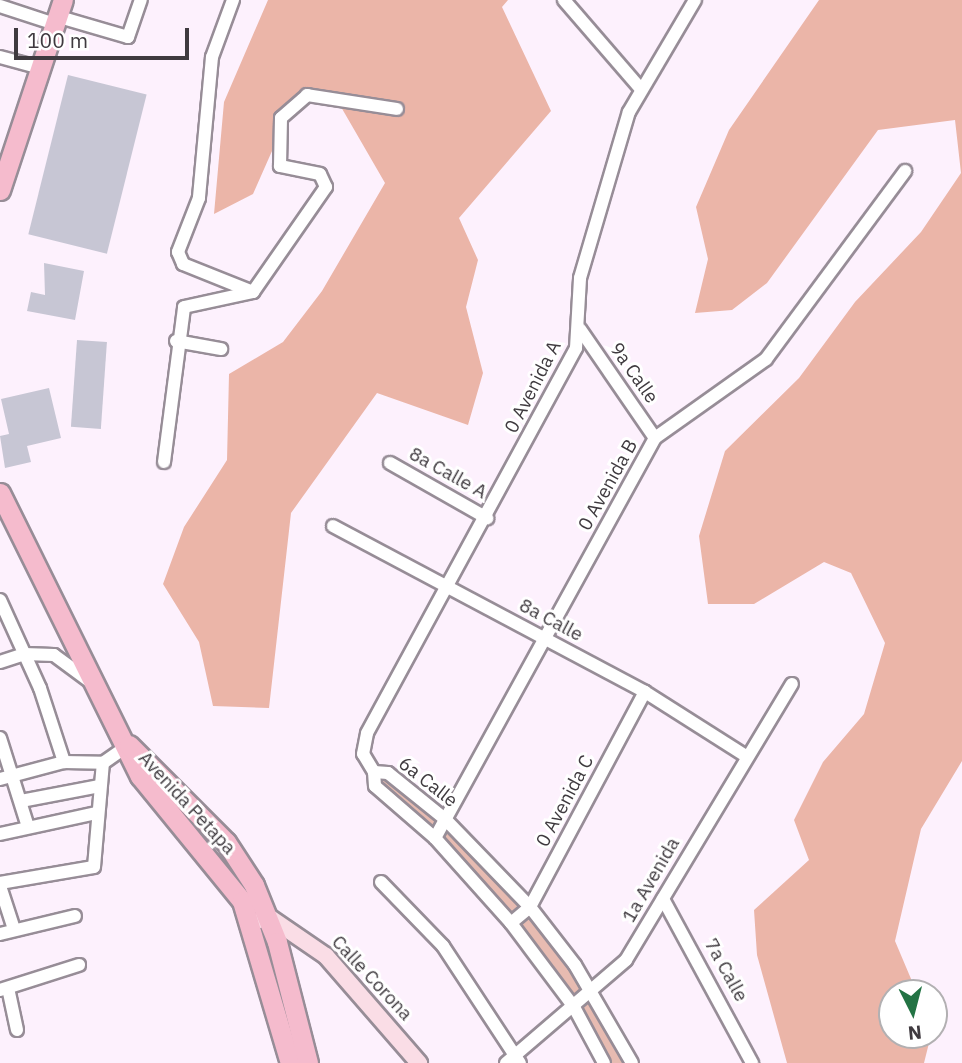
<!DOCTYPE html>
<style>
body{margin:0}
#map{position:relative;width:962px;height:1063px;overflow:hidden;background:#fdf1fd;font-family:"IBM Plex Sans",sans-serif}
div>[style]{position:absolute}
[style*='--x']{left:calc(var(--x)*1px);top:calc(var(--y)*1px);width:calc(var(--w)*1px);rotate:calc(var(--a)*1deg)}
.green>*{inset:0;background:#e7bbb1}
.forest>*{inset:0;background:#ebb5a8}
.building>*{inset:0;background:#c7c6d4;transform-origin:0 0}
.roads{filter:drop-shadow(2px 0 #978d97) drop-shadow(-2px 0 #978d97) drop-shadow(0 2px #978d97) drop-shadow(0 -2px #978d97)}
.street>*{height:12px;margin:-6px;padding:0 6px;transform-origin:6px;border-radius:6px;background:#fff}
.secondary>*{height:16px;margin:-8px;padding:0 8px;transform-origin:8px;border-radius:8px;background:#fadde6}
.primary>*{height:19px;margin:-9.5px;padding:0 9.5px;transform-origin:9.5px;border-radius:9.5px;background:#f5bbcd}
span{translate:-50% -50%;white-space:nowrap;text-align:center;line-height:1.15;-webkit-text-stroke:6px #fff;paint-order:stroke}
.street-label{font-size:19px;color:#3f3a3f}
.north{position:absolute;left:878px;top:979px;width:70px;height:70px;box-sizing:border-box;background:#fff;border:2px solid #b2b0b2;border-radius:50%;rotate:174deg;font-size:19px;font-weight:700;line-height:28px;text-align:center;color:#3f3a3f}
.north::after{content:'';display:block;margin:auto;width:24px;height:32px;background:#237344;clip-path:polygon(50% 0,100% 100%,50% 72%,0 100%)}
.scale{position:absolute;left:14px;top:28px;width:175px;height:32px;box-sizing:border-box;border:4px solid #3f3a3f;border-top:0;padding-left:9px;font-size:21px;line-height:24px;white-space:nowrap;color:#3f3a3f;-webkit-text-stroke:5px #fff;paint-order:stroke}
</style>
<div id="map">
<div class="green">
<div style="clip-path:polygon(388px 773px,530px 907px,632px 1063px,604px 1063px,544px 966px,371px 777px)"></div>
</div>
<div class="forest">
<div style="clip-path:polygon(268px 0,508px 0,502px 7px,551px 111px,459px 218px,478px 260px,466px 307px,483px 373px,468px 425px,377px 393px,291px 513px,269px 708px,213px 706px,199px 642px,163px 584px,184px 527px,227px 460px,229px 374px,283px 342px,322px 291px,385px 183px,337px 100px,295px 99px,253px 194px,214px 214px,224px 102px)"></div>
<div style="clip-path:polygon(819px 0,962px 0,962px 761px,921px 829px,895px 941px,917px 993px,892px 993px,892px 1035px,931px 1035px,924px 1063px,787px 1063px,757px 955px,754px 910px,809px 860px,794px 820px,823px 762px,864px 714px,885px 643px,851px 573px,824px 562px,754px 604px,708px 604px,699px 536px,725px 451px,799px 378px,855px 302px,921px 232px,961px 173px,955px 120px,878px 130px,767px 283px,732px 310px,695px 313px,708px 259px,696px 207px,729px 130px)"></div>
</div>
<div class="building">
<div style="left:68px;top:75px;width:81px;height:164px;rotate:14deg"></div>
<div style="clip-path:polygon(44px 263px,84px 271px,75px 320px,27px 311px,31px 292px,45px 295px)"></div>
<div style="left:77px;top:340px;width:30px;height:87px;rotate:4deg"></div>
<div style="clip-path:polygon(49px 388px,61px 438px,27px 446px,31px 462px,5px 468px,0 436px,9px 434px,1px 399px)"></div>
</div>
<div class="roads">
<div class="street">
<div style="--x:233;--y:0;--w:61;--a:110.2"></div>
<div style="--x:212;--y:57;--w:142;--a:95.3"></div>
<div style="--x:199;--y:198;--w:58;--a:111.3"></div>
<div style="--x:178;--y:252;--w:13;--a:67"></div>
<div style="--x:183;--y:264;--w:75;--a:21.8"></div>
<div style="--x:564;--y:0;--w:116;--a:49.2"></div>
<div style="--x:0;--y:6;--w:55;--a:18.1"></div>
<div style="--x:56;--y:16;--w:75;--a:16.3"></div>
<div style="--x:128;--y:37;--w:39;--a:-71"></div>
<div style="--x:0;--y:57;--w:38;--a:15"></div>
<div style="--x:580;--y:329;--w:132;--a:55.5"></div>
<div style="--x:176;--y:341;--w:46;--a:10.1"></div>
<div style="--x:164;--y:462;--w:156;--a:-82.6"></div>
<div style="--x:184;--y:307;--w:71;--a:-12.3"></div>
<div style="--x:253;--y:292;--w:128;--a:-55.2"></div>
<div style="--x:326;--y:187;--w:14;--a:-115"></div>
<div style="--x:320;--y:174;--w:41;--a:-168.7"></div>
<div style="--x:280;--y:166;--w:48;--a:-88.8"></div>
<div style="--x:281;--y:118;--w:35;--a:-41"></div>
<div style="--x:307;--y:95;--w:91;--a:8.8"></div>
<div style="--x:390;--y:463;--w:112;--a:29.6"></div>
<div style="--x:333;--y:526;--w:353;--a:28"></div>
<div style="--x:645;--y:692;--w:120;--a:32.4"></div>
<div style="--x:0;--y:600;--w:97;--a:65.6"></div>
<div style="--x:40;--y:688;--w:78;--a:72"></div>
<div style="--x:0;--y:662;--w:25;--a:-18"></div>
<div style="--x:24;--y:654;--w:30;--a:2"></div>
<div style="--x:54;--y:655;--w:47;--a:36.4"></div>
<div style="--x:0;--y:738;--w:93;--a:72.5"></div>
<div style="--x:374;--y:772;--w:21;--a:-121"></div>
<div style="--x:363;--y:754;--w:21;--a:-79"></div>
<div style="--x:367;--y:733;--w:438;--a:-61.5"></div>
<div style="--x:576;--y:348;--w:70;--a:-86.7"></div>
<div style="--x:580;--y:278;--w:173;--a:-73.6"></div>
<div style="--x:629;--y:112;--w:130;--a:-59.5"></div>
<div style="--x:0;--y:779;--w:66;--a:-14.9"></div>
<div style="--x:64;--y:762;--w:39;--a:1"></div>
<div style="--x:103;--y:763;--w:32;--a:-35"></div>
<div style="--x:21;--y:801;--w:80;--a:-10.8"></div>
<div style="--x:0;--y:834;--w:98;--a:-12.3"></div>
<div style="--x:435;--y:838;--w:457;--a:-61.2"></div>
<div style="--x:655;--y:438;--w:136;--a:-35.4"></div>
<div style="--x:766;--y:359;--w:234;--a:-53.5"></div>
<div style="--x:381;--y:882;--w:89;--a:45.9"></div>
<div style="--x:443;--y:946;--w:140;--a:56.7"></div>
<div style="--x:0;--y:883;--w:95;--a:-9.7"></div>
<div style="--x:94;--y:867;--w:104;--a:-85.1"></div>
<div style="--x:0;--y:886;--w:45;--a:72"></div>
<div style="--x:663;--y:899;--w:187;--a:61.5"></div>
<div style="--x:511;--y:923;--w:25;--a:-40"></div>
<div style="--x:530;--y:907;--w:244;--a:-61.9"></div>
<div style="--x:0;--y:934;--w:77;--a:-13.5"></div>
<div style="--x:8;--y:988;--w:43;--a:77.9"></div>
<div style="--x:0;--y:990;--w:83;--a:-17.6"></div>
<div style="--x:506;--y:1063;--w:158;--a:-40.6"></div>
<div style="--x:626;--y:960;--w:322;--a:-59"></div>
<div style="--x:604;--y:1063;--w:64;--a:-118.2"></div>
<div style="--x:574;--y:1007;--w:105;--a:-126.9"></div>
<div style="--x:511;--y:923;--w:114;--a:-131.8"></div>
<div style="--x:435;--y:838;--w:79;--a:-139.1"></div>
<div style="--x:375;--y:786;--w:14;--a:-94"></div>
<div style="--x:374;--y:772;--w:14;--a:4"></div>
<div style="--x:388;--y:773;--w:75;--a:39"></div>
<div style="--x:446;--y:820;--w:121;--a:46"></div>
<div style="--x:530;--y:907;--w:73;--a:52.2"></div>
<div style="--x:575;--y:965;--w:113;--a:59.8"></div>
</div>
<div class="secondary">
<div style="--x:260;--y:920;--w:9;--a:-18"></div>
<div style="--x:269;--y:917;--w:69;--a:34.4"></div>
<div style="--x:326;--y:956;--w:142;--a:49"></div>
</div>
<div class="primary">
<div style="--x:0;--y:190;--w:200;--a:-71.7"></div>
<div style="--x:0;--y:493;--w:316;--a:63.7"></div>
<div style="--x:140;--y:776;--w:161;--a:50.8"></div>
<div style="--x:242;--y:901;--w:169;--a:73.5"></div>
<div style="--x:129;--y:745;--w:137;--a:45"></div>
<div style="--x:226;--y:842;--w:51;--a:56.9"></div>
<div style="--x:254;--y:885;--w:61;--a:68"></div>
<div style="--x:277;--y:942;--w:125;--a:75.6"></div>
</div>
</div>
<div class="street-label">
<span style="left:634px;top:373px;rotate:55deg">9a Calle</span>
<span style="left:533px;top:387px;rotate:-63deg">0 Avenida A</span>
<span style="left:448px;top:473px;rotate:29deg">8a Calle A</span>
<span style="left:608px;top:485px;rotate:-61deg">0 Avenida B</span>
<span style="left:551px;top:620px;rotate:28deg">8a Calle</span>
<span style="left:428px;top:782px;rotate:38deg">6a Calle</span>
<span style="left:565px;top:801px;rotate:-62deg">0 Avenida C</span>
<span style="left:187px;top:803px;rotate:47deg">Avenida Petapa</span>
<span style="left:651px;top:880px;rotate:-60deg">1a Avenida</span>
<span style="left:726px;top:970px;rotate:61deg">7a Calle</span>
<span style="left:372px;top:978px;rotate:47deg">Calle Corona</span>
</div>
<div class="north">N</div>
<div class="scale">100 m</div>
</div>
